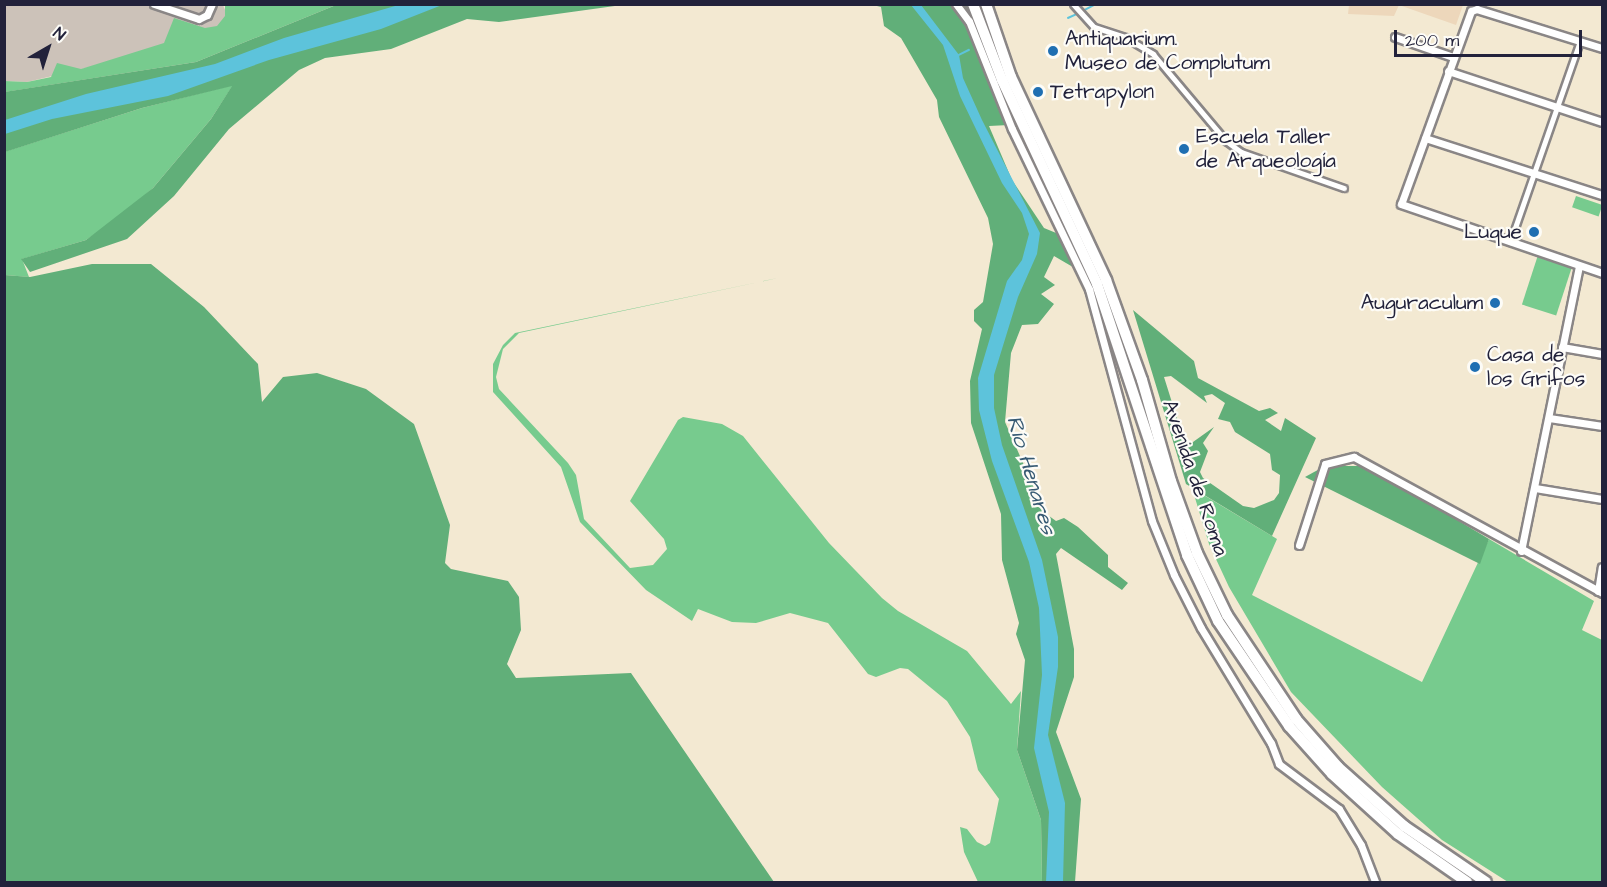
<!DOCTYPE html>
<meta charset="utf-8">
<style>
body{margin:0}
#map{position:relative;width:1607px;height:887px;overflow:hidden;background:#f3e9d2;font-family:"Architects Daughter",sans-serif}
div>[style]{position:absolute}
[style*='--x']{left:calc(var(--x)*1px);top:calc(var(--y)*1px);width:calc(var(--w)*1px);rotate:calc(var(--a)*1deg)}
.built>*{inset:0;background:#edd7bb}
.industrial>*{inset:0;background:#ccc2b9}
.green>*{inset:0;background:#77cb8e;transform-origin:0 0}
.forest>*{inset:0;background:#61af79}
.water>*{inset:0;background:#5dc3db}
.stream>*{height:1.5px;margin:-0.75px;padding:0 0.75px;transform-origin:0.75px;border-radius:0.75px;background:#5dc3db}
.roads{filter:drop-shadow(2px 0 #8a8686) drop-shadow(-2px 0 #8a8686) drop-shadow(0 2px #8a8686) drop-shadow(0 -2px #8a8686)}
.pedestrian>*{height:5px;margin:-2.5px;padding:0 2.5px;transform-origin:2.5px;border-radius:2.5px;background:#fff}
.minor>*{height:7px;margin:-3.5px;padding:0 3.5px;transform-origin:3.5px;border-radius:3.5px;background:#fff}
.primary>*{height:10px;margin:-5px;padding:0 5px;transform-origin:5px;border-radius:5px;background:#fff}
.dots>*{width:16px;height:16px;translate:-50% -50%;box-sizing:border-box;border:3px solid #fdfcf7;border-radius:50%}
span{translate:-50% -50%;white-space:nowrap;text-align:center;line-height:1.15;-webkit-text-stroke:4.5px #fdfcf7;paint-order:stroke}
.poi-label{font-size:21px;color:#22223b}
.left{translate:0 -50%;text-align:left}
.right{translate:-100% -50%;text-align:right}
.street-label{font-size:21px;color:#22223b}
.water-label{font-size:22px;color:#375a73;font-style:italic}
.frame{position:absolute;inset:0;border:6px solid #22223b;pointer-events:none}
.north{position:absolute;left:18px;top:18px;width:60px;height:60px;-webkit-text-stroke:4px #fdfcf7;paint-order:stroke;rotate:39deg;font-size:16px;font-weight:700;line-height:24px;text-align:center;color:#22223b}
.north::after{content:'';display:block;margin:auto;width:21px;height:27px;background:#22223b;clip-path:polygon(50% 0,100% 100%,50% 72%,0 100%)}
.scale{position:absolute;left:1394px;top:30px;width:188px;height:27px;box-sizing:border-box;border:3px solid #22223b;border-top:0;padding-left:8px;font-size:18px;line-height:21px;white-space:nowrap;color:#22223b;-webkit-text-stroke:4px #fdfcf7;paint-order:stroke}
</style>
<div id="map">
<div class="built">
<div style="clip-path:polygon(1349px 5px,1463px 5px,1456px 25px,1399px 5px,1394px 16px,1348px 14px)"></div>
</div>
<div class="industrial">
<div style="clip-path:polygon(5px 5px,223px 5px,228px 17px,222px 36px,27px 82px,5px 81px)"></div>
</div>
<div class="green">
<div style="clip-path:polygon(225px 5px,336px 5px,196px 62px,5px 92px,5px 81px,27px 82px,51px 77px,57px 63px,81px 69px,164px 43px,174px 18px,205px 28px,217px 26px,225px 16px)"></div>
<div style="clip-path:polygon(233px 85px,211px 119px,153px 188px,121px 216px,86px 240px,22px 259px,29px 277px,5px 275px,4px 152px,142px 108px)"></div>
<div style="left:1576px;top:196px;width:28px;height:12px;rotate:19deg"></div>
<div style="left:1538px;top:255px;width:36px;height:52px;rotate:18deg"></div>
<div style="clip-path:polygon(778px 278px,519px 333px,503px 349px,496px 377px,499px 389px,568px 463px,576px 475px,584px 519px,630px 568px,653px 565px,667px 549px,664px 539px,630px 501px,678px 420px,683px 417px,722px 424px,743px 436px,829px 543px,882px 598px,898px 611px,967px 651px,1011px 704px,1021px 691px,1017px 750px,1041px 820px,1042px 882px,978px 882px,964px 852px,960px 827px,967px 829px,977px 842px,985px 846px,990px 843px,999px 799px,978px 770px,970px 737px,947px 701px,908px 669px,900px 668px,876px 677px,868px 674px,828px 623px,790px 613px,756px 623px,732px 622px,698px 609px,692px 621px,646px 590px,580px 522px,561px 467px,493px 392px,493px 364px,503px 345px,515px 333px)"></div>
<div style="clip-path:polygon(1192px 488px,1277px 539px,1252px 595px,1422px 682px,1489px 539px,1594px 601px,1582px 630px,1602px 640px,1602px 882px,1508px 882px,1442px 840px,1382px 787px,1291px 692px,1229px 587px,1209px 544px)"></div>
</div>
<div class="forest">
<div style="clip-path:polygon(336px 5px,622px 5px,499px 22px,467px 19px,391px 49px,325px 58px,299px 70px,229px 129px,174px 196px,127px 239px,30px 272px,21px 259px,86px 240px,153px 188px,211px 119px,232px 86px,142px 108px,5px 152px,4px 92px,196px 62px)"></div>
<div style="clip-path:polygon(873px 5px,967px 5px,967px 22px,984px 71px,1009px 125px,989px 126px,1012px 180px,1044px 228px,1061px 235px,1078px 270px,1054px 256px,1044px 277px,1055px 285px,1041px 294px,1054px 304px,1038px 324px,1022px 325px,1011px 353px,1005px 422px,1045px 513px,1056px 521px,1064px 518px,1078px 527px,1108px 555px,1108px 567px,1128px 583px,1122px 590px,1061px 548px,1056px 554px,1074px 649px,1074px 677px,1056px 732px,1081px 799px,1075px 882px,1042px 882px,1041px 820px,1017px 750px,1025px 660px,1016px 634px,1019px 623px,1002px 560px,1001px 514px,971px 423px,970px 381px,982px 329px,974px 321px,974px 310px,983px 302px,993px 244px,988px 218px,939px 117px,937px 100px,901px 38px,884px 26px,881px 7px)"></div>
<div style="clip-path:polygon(92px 264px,151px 264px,204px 307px,258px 364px,262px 402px,283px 377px,317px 373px,366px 389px,414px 424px,450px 525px,445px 563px,451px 569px,508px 581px,519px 597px,521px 630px,507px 664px,516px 678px,631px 673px,774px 882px,5px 882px,5px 275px,30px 277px)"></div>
<div style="clip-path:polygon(evenodd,1133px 310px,1194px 361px,1198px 378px,1259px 411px,1270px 408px,1278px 413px,1265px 420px,1281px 431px,1285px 418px,1316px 438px,1272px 536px,1186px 484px,1133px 310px,1171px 376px,1207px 403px,1204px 396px,1212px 394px,1225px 403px,1218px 419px,1230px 422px,1235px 432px,1270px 454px,1272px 470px,1280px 475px,1279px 493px,1274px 500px,1254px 508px,1243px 506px,1203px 478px,1200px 472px,1208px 451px,1203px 443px,1214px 427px,1186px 447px,1164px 377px,1171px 376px)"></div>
<div style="clip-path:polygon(1325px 466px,1367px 466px,1489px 539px,1480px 564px,1305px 477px)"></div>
</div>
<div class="water">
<div style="clip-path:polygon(402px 4px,442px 5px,381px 29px,269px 60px,168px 96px,52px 119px,5px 134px,5px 120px,86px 94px,215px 64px,284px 38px)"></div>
<div style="clip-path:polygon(911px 5px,921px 5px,959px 55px,963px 78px,982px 120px,1040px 233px,1037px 254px,1018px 297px,994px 375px,994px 408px,1002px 445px,1042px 560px,1058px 637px,1058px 667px,1048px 735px,1065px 803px,1063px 882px,1046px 882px,1049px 812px,1034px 748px,1042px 675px,1039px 608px,1029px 562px,992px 461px,979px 410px,978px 378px,1007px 281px,1022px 260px,1029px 234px,1022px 213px,1002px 183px,960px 96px,943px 45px)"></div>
</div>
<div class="stream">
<div style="--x:1083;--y:11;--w:15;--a:-28"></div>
<div style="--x:1068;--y:18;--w:12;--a:-24"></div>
<div style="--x:959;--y:55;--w:11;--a:-27"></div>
</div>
<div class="roads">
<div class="pedestrian">
<div style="--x:1073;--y:4;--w:31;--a:48"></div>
<div style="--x:1094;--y:27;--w:33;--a:18"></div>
<div style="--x:1125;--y:37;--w:33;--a:31"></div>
<div style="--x:1153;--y:54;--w:114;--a:50"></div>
<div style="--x:1226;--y:141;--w:19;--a:36"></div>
<div style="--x:1241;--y:152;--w:109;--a:19.3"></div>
<div style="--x:1510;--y:242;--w:213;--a:-70.8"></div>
</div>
<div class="minor">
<div style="--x:154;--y:4;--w:47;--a:18.4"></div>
<div style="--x:199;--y:19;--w:9;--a:-27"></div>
<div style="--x:207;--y:15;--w:12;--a:-66"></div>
<div style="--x:956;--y:4;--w:21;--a:53"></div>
<div style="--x:969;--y:21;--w:116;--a:68.3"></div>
<div style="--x:1012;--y:129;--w:178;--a:64.3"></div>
<div style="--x:1089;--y:289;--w:240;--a:74.8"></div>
<div style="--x:1152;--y:521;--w:58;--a:67.8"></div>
<div style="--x:1174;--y:575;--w:59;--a:63"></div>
<div style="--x:1201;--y:628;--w:135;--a:58.7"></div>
<div style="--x:1271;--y:743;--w:22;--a:69"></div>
<div style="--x:1279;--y:764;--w:75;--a:36.9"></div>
<div style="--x:1339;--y:809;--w:42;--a:58.6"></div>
<div style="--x:1361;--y:845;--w:40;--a:69"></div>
<div style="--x:1395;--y:37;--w:61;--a:19"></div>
<div style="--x:1602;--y:48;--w:131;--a:-162.7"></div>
<div style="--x:1477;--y:9;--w:6;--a:162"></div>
<div style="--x:1471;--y:11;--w:205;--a:109.9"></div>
<div style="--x:1401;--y:204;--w:213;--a:18.9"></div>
<div style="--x:1448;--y:71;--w:162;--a:18.3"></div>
<div style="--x:1425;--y:138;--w:186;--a:17.9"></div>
<div style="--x:1562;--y:347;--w:41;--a:9.9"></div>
<div style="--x:1549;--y:418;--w:54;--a:8.6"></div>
<div style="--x:1535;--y:488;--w:68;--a:9.3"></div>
<div style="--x:1299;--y:545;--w:85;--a:-72.2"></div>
<div style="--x:1325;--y:464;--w:30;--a:-14"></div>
<div style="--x:1354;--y:457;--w:283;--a:28.7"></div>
<div style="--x:1521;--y:551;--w:291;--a:-78.5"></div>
<div style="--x:1598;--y:591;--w:24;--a:-81"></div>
</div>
<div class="primary">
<div style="--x:973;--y:4;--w:81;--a:69.1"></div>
<div style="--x:1002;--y:80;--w:225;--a:65"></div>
<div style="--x:1097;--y:284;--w:286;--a:71.6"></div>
<div style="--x:1187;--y:555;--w:73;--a:64.8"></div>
<div style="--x:1218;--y:621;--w:127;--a:55.9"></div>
<div style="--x:1289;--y:726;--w:64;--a:48.1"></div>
<div style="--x:1332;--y:774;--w:89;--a:42.3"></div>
<div style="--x:1398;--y:834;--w:84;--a:34.8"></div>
<div style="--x:986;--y:4;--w:77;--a:71.1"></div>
<div style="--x:1011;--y:77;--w:224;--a:64.9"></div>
<div style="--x:1106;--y:280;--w:106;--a:70.2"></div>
<div style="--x:1142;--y:380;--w:105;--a:74"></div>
<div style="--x:1171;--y:481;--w:77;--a:70.1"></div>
<div style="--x:1197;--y:553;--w:69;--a:64.2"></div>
<div style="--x:1227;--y:615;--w:125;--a:56.4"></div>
<div style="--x:1296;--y:719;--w:64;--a:48.8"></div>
<div style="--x:1338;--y:767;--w:89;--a:41.8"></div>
<div style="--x:1404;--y:826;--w:99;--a:34.3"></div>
</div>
</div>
<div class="dots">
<div style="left:1053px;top:51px;background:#1f6fb2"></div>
<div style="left:1038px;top:92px;background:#1f6fb2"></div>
<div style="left:1184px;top:149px;background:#1f6fb2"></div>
<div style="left:1534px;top:232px;background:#1f6fb2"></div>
<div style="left:1495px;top:303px;background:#1f6fb2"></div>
<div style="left:1475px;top:367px;background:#1f6fb2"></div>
</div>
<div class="poi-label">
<span class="left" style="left:1065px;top:51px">Antiquarium.<br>Museo de Complutum</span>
<span class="left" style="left:1050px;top:92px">Tetrapylon</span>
<span class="left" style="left:1196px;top:149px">Escuela Taller<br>de Arqueología</span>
<span class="right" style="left:1522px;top:232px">Luque</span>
<span class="right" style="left:1483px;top:303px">Auguraculum</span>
<span class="left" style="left:1487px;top:367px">Casa de<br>los Grifos</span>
</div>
<div class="street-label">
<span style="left:1195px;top:478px;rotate:71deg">Avenida de Roma</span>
</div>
<div class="water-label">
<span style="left:1031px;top:475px;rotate:73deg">Río Henares</span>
</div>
<div class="frame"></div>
<div class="north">N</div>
<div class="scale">200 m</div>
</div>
